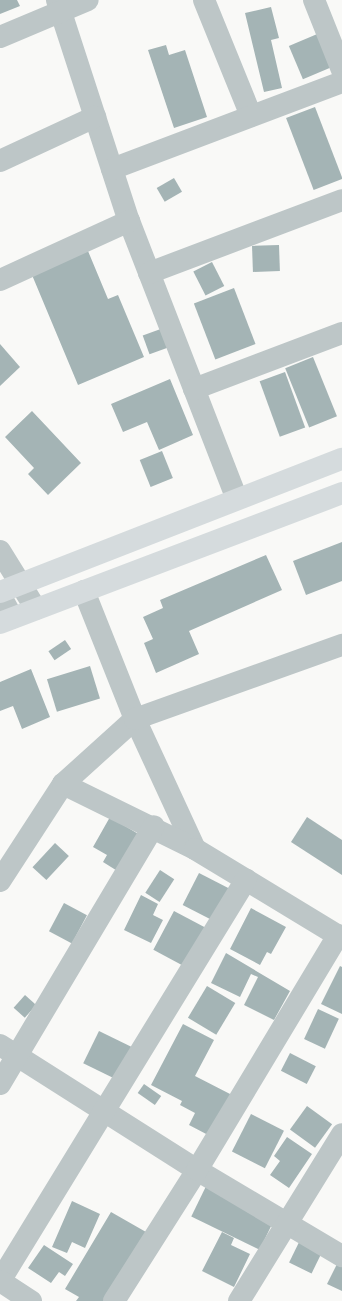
<!DOCTYPE html>
<style>
body{margin:0}
#map{position:relative;width:342px;height:1301px;overflow:hidden;background:#f9f9f7;font-family:"Public Sans",sans-serif}
div>[style]{position:absolute}
[style*='--x']{left:calc(var(--x)*1px);top:calc(var(--y)*1px);width:calc(var(--w)*1px);rotate:calc(var(--a)*1deg)}
.building>*{inset:0;background:#a4b4b5;transform-origin:0 0}
.minor>*{height:22px;margin:-11px;padding:0 11px;transform-origin:11px;border-radius:11px;background:#bdc6c7}
.major>*{height:22px;margin:-11px;padding:0 11px;transform-origin:11px;border-radius:11px;background:#d5dbdd}
span{translate:-50% -50%;white-space:nowrap;text-align:center;line-height:1.15;-webkit-text-stroke:4px #fff;paint-order:stroke}
</style>
<div id="map">
<div class="building">
<div style="clip-path:polygon(0 0,17px 0,20px 6px,0 14px)"></div>
<div style="clip-path:polygon(271px 7px,279px 38px,271px 40px,282px 88px,264px 92px,245px 13px)"></div>
<div style="left:322px;top:32px;width:36px;height:36px;rotate:67deg"></div>
<div style="clip-path:polygon(166px 45px,169px 55px,185px 50px,207px 117px,174px 128px,148px 50px)"></div>
<div style="left:315px;top:107px;width:77px;height:31px;rotate:69deg"></div>
<div style="left:174px;top:178px;width:16px;height:20px;rotate:60deg"></div>
<div style="left:279px;top:245px;width:26px;height:27px;rotate:88deg"></div>
<div style="clip-path:polygon(88px 251px,108px 299px,118px 295px,144px 357px,78px 385px,32px 275px)"></div>
<div style="left:212px;top:262px;width:27px;height:21px;rotate:63deg"></div>
<div style="left:234px;top:288px;width:60px;height:43px;rotate:69deg"></div>
<div style="left:169px;top:326px;width:20px;height:28px;rotate:70deg"></div>
<div style="clip-path:polygon(0 344px,20px 367px,0 386px)"></div>
<div style="left:313px;top:357px;width:64px;height:30px;rotate:68deg"></div>
<div style="left:285px;top:372px;width:59px;height:27px;rotate:70deg"></div>
<div style="clip-path:polygon(170px 379px,193px 435px,159px 450px,147px 422px,123px 432px,111px 404px)"></div>
<div style="clip-path:polygon(32px 411px,81px 463px,48px 495px,28px 474px,34px 468px,5px 437px)"></div>
<div style="left:162px;top:451px;width:29px;height:24px;rotate:68deg"></div>
<div style="clip-path:polygon(342px 542px,342px 581px,306px 595px,293px 561px)"></div>
<div style="clip-path:polygon(266px 555px,282px 590px,189px 631px,199px 654px,156px 673px,144px 643px,153px 639px,143px 617px,163px 608px,160px 600px)"></div>
<div style="left:65px;top:640px;width:11px;height:20px;rotate:56deg"></div>
<div style="left:90px;top:666px;width:34px;height:45px;rotate:73deg"></div>
<div style="clip-path:polygon(31px 669px,50px 717px,22px 729px,13px 706px,0 711px,0 682px)"></div>
<div style="clip-path:polygon(110px 817px,140px 835px,119px 872px,103px 862px,107px 855px,93px 847px)"></div>
<div style="clip-path:polygon(307px 817px,342px 840px,342px 875px,291px 842px)"></div>
<div style="left:55px;top:843px;width:19px;height:33px;rotate:43deg"></div>
<div style="left:160px;top:870px;width:17px;height:27px;rotate:33deg"></div>
<div style="left:199px;top:873px;width:35px;height:36px;rotate:27deg"></div>
<div style="clip-path:polygon(141px 895px,158px 904px,153px 915px,163px 920px,151px 943px,124px 930px)"></div>
<div style="left:64px;top:903px;width:26px;height:32px;rotate:28deg"></div>
<div style="clip-path:polygon(251px 908px,286px 927px,271px 954px,267px 952px,260px 965px,230px 949px)"></div>
<div style="left:174px;top:911px;width:38px;height:44px;rotate:28deg"></div>
<div style="clip-path:polygon(226px 953px,290px 991px,274px 1020px,244px 1005px,258px 977px,251px 974px,240px 997px,211px 983px)"></div>
<div style="clip-path:polygon(340px 966px,342px 967px,342px 1014px,321px 1004px)"></div>
<div style="left:207px;top:986px;width:33px;height:37px;rotate:31deg"></div>
<div style="left:25px;top:995px;width:15px;height:17px;rotate:42deg"></div>
<div style="left:318px;top:1009px;width:23px;height:33px;rotate:25deg"></div>
<div style="clip-path:polygon(183px 1024px,214px 1040px,195px 1076px,232px 1095px,210px 1136px,189px 1125px,195px 1113px,180px 1105px,182px 1101px,151px 1085px)"></div>
<div style="left:99px;top:1031px;width:37px;height:36px;rotate:26deg"></div>
<div style="left:290px;top:1053px;width:29px;height:20px;rotate:27deg"></div>
<div style="left:144px;top:1084px;width:21px;height:11px;rotate:35deg"></div>
<div style="left:307px;top:1106px;width:31px;height:29px;rotate:36deg"></div>
<div style="left:251px;top:1114px;width:37px;height:42px;rotate:27deg"></div>
<div style="clip-path:polygon(287px 1137px,312px 1154px,289px 1188px,270px 1175px,280px 1161px,274px 1156px)"></div>
<div style="left:211px;top:1176px;width:76px;height:45px;rotate:26deg"></div>
<div style="clip-path:polygon(72px 1201px,100px 1214px,85px 1248px,72px 1242px,67px 1253px,52px 1247px)"></div>
<div style="clip-path:polygon(111px 1212px,146px 1232px,105px 1301px,76px 1301px,79px 1297px,65px 1289px)"></div>
<div style="clip-path:polygon(222px 1232px,234px 1238px,231px 1245px,250px 1254px,234px 1287px,202px 1271px)"></div>
<div style="left:304px;top:1232px;width:25px;height:34px;rotate:26deg"></div>
<div style="clip-path:polygon(44px 1245px,73px 1264px,65px 1276px,59px 1272px,51px 1283px,28px 1268px)"></div>
<div style="clip-path:polygon(341px 1256px,342px 1256px,342px 1291px,327px 1284px)"></div>
</div>
<div class="minor">
<div style="--x:57;--y:0;--w:232;--a:72"></div>
<div style="--x:129;--y:221;--w:298;--a:68.8"></div>
<div style="--x:204;--y:0;--w:125;--a:67.9"></div>
<div style="--x:314;--y:0;--w:75;--a:68.2"></div>
<div style="--x:0;--y:37;--w:95;--a:-22.8"></div>
<div style="--x:0;--y:161;--w:105;--a:-24.9"></div>
<div style="--x:112;--y:169;--w:246;--a:-20.7"></div>
<div style="--x:149;--y:273;--w:206;--a:-20.7"></div>
<div style="--x:0;--y:280;--w:142;--a:-24.6"></div>
<div style="--x:194;--y:389;--w:158;--a:-20.7"></div>
<div style="--x:0;--y:551;--w:68;--a:58.2"></div>
<div style="--x:84;--y:591;--w:138;--a:68.3"></div>
<div style="--x:135;--y:719;--w:143;--a:65.2"></div>
<div style="--x:0;--y:595;--w:26;--a:61"></div>
<div style="--x:63;--y:784;--w:147;--a:26.2"></div>
<div style="--x:195;--y:849;--w:172;--a:31.2"></div>
<div style="--x:0;--y:881;--w:116;--a:-57"></div>
<div style="--x:63;--y:784;--w:97;--a:-42.1"></div>
<div style="--x:135;--y:719;--w:220;--a:-19.7"></div>
<div style="--x:0;--y:1045;--w:233;--a:32.4"></div>
<div style="--x:197;--y:1170;--w:169;--a:30.7"></div>
<div style="--x:0;--y:1084;--w:300;--a:-59.2"></div>
<div style="--x:0;--y:1281;--w:471;--a:-58.5"></div>
<div style="--x:0;--y:1281;--w:37;--a:33"></div>
<div style="--x:114;--y:1301;--w:155;--a:-57.6"></div>
<div style="--x:197;--y:1170;--w:274;--a:-59"></div>
<div style="--x:239;--y:1301;--w:196;--a:-58.3"></div>
</div>
<div class="major">
<div style="--x:0;--y:592;--w:367;--a:-21.3"></div>
<div style="--x:0;--y:623;--w:366;--a:-20.8"></div>
</div>
</div>
